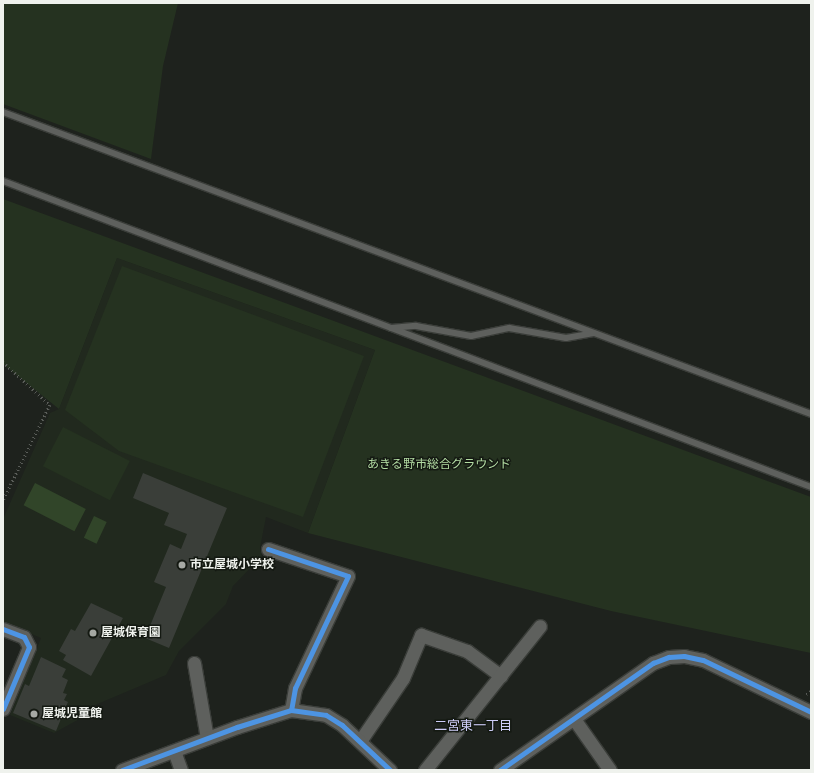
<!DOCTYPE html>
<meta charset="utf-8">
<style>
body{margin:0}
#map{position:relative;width:814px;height:773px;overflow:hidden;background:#1e221d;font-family:Figtree,"Noto Sans JP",sans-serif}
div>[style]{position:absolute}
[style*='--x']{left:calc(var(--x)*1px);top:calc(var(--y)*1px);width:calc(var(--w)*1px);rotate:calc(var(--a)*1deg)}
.built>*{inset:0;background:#21291e}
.green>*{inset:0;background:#253220;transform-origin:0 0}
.water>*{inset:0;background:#314529;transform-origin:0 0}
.building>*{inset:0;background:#3a3e39}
.path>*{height:2.5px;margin-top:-1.25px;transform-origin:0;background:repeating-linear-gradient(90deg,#5a5d59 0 1px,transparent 0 4px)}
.roads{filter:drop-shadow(1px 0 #3a3d39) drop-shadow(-1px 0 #3a3d39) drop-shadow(0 1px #3a3d39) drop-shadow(0 -1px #3a3d39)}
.lane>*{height:6px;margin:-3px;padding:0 3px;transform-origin:3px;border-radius:3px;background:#5e605d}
.street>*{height:13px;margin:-6.5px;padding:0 6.5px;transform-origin:6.5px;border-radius:6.5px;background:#5e605d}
.cycleway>*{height:5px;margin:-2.5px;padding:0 2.5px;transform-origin:2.5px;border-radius:2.5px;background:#4d94e3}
.dots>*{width:11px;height:11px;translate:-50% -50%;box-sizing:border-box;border:2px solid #141912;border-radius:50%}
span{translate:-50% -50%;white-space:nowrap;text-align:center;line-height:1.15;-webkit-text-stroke:3px #141912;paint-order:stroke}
.park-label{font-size:12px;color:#b3dca3}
.poi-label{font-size:12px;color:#eff2ed;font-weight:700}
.left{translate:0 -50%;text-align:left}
.neighbourhood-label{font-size:13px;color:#cdccf7}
.frame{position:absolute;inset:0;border:4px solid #eff2ed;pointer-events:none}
</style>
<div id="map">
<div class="built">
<div style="clip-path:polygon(117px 258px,375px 350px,308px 533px,266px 517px,260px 548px,262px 556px,233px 586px,226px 604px,179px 651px,166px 675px,81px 711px,83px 717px,54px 733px,10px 715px,41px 638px,3px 622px,3px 519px,50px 413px,59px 409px)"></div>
</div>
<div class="green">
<div style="clip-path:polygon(3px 3px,178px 3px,163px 66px,151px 159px,3px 104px)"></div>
<div style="clip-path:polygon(3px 199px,811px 497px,811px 653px,611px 611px,308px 533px,375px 350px,117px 258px,59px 409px,3px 364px)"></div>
<div style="clip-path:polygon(122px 266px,364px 356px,303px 517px,119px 451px,65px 410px)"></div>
<div style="left:63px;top:427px;width:75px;height:44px;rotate:27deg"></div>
</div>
<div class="water">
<div style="left:35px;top:483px;width:57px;height:25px;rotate:27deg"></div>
<div style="left:94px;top:516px;width:14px;height:24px;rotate:25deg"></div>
</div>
<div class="building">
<div style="clip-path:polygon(143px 473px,227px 508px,169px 648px,145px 638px,166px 587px,154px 582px,170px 544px,181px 549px,187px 534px,164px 525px,169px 513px,133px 498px)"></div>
<div style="clip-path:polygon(91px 603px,123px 618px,91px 676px,63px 660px,66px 655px,59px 651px,71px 629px,75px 631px)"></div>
<div style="clip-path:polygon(41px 657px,66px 669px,62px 677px,68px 680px,63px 693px,67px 694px,64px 700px,68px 702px,56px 731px,13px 713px,25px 684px,29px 686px)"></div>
</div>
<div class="path">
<div style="--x:3;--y:362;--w:64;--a:42.5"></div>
<div style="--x:50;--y:405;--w:107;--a:116.1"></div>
<div style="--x:806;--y:694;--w:6;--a:-31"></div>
</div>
<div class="roads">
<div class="lane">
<div style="--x:3;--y:112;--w:863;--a:20.49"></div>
<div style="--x:3;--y:181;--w:864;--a:20.74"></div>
<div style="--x:391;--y:328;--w:25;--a:-5"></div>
<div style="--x:416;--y:326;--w:56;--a:10.3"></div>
<div style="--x:471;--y:336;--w:39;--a:-12"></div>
<div style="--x:509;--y:328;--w:58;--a:10"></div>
<div style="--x:566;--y:338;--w:28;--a:-10"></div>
</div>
<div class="street">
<div style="--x:268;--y:549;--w:84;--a:18.6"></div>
<div style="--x:348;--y:576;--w:124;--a:115.3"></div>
<div style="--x:295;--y:688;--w:22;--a:100"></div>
<div style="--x:3;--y:629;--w:22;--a:21"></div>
<div style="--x:24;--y:637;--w:11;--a:63"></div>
<div style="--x:29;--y:647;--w:67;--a:112.8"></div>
<div style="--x:194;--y:663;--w:76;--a:80.2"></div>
<div style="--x:574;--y:719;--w:62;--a:54.8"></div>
<div style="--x:360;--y:741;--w:76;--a:-55.7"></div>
<div style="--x:403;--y:678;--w:47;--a:-67.3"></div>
<div style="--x:421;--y:635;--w:49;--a:19.2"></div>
<div style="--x:467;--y:651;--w:42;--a:36.3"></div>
<div style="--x:174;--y:751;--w:20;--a:70"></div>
<div style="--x:122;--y:770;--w:123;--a:-20.5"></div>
<div style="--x:237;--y:727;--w:57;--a:-17.5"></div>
<div style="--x:291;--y:710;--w:35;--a:8"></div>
<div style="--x:326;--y:715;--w:19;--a:32"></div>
<div style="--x:342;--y:725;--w:66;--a:43.2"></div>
<div style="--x:425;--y:770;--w:184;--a:-51.4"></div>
<div style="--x:500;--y:770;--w:187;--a:-35"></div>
<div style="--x:653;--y:663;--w:17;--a:-21"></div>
<div style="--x:669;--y:657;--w:15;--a:-4"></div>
<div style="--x:684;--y:656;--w:19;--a:12"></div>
<div style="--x:703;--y:660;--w:120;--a:25.7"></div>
</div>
</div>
<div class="cycleway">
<div style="--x:268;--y:549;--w:84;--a:18.6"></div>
<div style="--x:348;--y:576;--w:124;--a:115.3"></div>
<div style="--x:295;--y:688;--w:22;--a:100"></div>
<div style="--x:3;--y:629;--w:22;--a:21"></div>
<div style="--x:24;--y:637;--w:11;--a:63"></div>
<div style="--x:29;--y:647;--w:67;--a:112.8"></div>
<div style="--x:122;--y:770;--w:123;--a:-20.5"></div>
<div style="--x:237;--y:727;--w:57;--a:-17.5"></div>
<div style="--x:291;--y:710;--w:35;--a:8"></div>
<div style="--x:326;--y:715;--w:19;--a:32"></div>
<div style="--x:342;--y:725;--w:66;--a:43.2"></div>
<div style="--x:500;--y:770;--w:187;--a:-35"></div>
<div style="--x:653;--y:663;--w:17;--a:-21"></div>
<div style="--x:669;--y:657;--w:15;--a:-4"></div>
<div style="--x:684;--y:656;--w:19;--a:12"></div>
<div style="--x:703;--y:660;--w:120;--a:25.7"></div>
</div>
<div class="dots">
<div style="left:182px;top:565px;background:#a6a9a4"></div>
<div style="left:93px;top:633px;background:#a6a9a4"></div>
<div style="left:34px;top:714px;background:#a6a9a4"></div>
</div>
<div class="park-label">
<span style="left:439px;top:465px">あきる野市総合グラウンド</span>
</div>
<div class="poi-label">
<span class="left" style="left:190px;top:565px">市立屋城小学校</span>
<span class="left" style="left:101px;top:633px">屋城保育園</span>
<span class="left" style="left:42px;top:714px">屋城児童館</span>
</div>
<div class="neighbourhood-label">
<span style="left:473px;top:726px">二宮東一丁目</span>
</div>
<div class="frame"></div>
</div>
